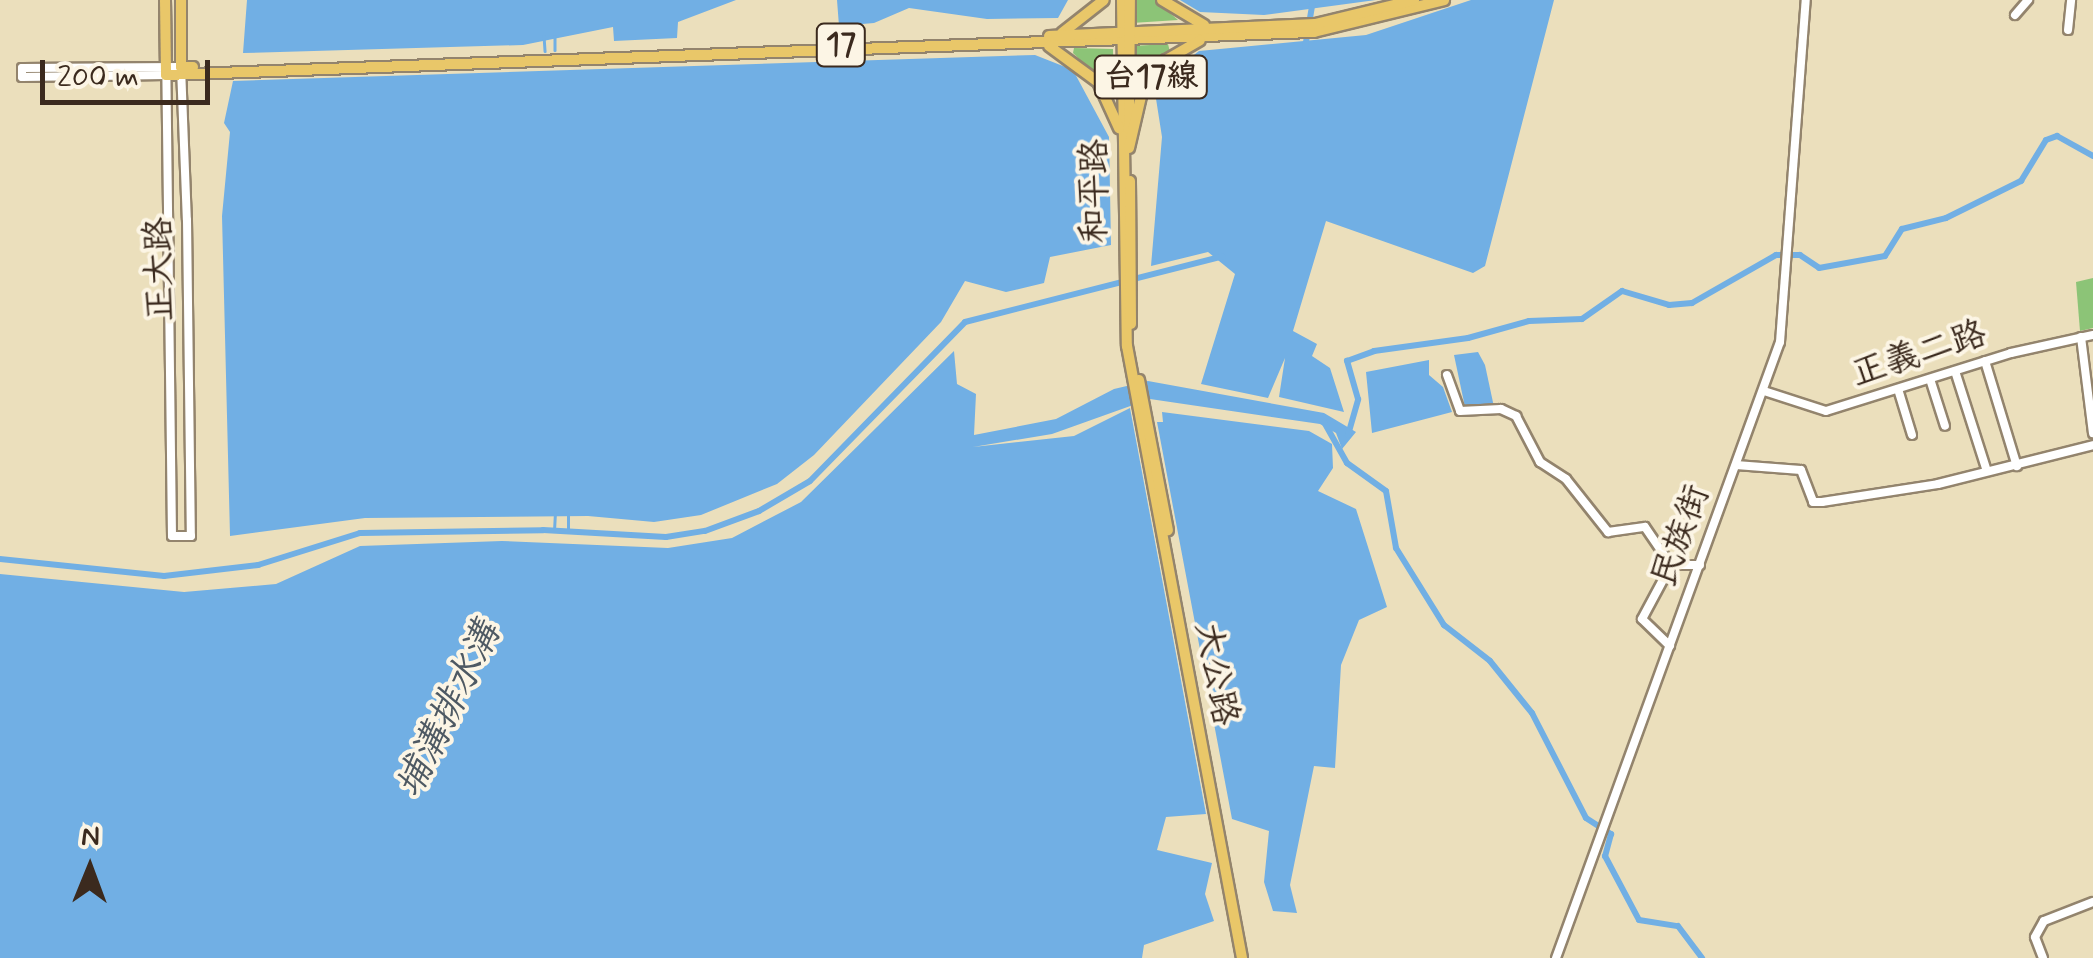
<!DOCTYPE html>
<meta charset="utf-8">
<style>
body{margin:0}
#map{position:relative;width:2093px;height:958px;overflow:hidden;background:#ebdfbc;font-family:Mynerve,"LXGW WenKai TC",sans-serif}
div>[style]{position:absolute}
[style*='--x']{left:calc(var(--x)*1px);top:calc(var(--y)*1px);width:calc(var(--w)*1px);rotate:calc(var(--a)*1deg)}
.green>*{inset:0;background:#8cc477}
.water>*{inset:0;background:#71afe4}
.stream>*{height:2.5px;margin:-1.25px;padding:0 1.25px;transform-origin:1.25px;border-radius:1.25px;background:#71afe4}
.canal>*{height:6px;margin:-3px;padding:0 3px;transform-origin:3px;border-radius:3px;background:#71afe4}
.roads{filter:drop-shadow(2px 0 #93846d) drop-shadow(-2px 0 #93846d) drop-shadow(0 2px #93846d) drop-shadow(0 -2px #93846d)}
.minor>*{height:8px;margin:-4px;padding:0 4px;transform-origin:4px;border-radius:4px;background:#fff}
.major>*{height:10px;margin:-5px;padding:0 5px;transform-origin:5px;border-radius:5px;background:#e9c769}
span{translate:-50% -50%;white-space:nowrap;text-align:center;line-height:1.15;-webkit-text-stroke:8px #fcf5e5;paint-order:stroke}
.shield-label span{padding:2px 8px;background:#fcf5e5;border:2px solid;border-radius:8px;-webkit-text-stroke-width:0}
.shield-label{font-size:32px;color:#3b2a1e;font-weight:700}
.street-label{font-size:35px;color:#3b2a1e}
.water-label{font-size:38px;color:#4e5963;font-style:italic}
.north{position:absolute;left:40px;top:818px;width:100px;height:100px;-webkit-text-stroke:8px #fcf5e5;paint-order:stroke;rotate:1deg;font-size:28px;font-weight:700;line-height:40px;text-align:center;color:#3b2a1e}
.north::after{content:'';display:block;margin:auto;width:35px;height:45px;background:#3b2a1e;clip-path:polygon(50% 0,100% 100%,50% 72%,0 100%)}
.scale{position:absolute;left:40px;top:60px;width:170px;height:45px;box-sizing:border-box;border:5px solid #3b2a1e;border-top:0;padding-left:12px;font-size:30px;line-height:35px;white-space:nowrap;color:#3b2a1e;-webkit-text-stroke:8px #fcf5e5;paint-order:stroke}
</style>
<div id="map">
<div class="green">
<div style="clip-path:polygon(1133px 0,1155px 0,1178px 20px,1132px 23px)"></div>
<div style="clip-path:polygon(1168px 44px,1170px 52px,1132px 87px,1132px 46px)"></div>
<div style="clip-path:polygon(1074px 48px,1113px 49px,1114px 93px,1073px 53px)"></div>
<div style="clip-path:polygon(2093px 278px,2093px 328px,2080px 331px,2076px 282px)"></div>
</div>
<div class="water">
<div style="clip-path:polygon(247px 0,736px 0,678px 22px,677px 38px,614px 41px,613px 27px,523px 45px,243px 53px)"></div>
<div style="clip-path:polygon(837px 0,1068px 0,1058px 18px,987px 19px,909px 8px,874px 23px,839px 26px)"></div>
<div style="clip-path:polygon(1180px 0,1376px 0,1264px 15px,1200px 12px)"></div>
<div style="clip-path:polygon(1471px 0,1554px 0,1485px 266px,1473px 273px,1326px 221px,1293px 331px,1317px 344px,1312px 356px,1330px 368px,1344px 412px,1279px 397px,1285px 358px,1268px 398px,1201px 384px,1235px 274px,1208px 252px,1151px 266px,1162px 137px,1154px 86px,1199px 51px,1366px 35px)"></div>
<div style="clip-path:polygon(1035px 55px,1073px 70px,1109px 137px,1111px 245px,1050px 257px,1044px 283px,1006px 292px,965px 281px,941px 322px,814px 455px,777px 484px,701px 515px,654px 522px,588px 516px,365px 518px,230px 536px,222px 216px,230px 132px,224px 123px,233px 81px)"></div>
<div style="clip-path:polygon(954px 351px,957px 384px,976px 394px,974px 435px,1056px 419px,1114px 389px,1148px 381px,1324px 413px,1356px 432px,1342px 449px,1336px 433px,1320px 424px,1150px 399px,1052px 434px,973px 447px,1074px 436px,1130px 408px,1206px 814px,1166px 817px,1157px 850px,1212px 863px,1205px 894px,1214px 921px,1144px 945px,1142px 958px,0 958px,0 574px,184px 592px,276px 584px,360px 546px,502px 541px,668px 548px,732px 538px,801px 502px)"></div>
<div style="clip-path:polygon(1478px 352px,1485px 365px,1494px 407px,1465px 407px,1454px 355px)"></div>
<div style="clip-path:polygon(1429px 360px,1429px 375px,1443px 387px,1452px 412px,1372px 433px,1366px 372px)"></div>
<div style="clip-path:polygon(1162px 412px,1309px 431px,1332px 444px,1333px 468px,1318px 491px,1356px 509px,1387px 607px,1359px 620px,1341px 665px,1335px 768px,1314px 766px,1290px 885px,1297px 913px,1273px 911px,1264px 882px,1269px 831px,1232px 819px,1157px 422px,1163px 422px)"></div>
</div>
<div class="stream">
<div style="--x:544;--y:36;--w:15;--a:86"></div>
<div style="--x:555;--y:36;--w:14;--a:90"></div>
<div style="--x:554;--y:531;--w:17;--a:-87"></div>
<div style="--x:568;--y:531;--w:17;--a:-90"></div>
</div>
<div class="canal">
<div style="--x:1305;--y:48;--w:49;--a:-80.5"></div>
<div style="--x:1324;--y:422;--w:47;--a:60.7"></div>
<div style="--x:1347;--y:463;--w:48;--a:35.7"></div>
<div style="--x:1386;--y:491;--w:58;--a:80"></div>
<div style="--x:1396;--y:548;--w:91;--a:58.1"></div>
<div style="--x:1444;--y:625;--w:58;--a:38"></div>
<div style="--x:1490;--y:661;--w:67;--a:51.1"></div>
<div style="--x:1532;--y:713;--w:118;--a:62.8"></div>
<div style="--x:1586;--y:818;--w:30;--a:33"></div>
<div style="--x:1611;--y:834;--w:23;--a:105"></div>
<div style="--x:1605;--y:856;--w:72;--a:62"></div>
<div style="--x:1639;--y:920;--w:39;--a:9"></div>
<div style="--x:1678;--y:926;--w:40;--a:53"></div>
<div style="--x:1348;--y:435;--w:37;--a:-74"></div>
<div style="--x:1358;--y:399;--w:40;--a:-106"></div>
<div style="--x:1347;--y:361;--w:29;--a:-20"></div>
<div style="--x:1374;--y:351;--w:95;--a:-7.9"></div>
<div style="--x:1468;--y:338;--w:63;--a:-15.6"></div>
<div style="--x:1529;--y:321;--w:53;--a:-2.2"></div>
<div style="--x:1582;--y:319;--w:49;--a:-35"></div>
<div style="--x:1622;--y:291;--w:49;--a:16.6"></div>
<div style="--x:1669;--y:305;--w:23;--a:-5"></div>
<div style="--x:1692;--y:303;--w:97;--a:-29.7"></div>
<div style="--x:1776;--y:255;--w:24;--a:0"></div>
<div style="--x:1800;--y:255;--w:23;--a:34"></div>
<div style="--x:1819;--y:268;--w:67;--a:-10.3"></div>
<div style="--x:1885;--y:256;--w:32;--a:-58"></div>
<div style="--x:1902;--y:229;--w:45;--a:-14"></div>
<div style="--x:1946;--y:218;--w:84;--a:-26.3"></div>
<div style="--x:2021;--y:181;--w:48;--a:-58.6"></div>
<div style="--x:2046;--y:140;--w:12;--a:-20"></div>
<div style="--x:2057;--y:136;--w:41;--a:29.1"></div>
<div style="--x:0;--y:559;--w:165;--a:5.9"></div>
<div style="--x:164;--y:576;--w:95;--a:-6.7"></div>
<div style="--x:258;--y:565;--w:107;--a:-17.4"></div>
<div style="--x:360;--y:533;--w:183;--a:-0.9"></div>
<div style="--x:543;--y:530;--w:123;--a:3.3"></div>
<div style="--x:666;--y:537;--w:39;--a:-9"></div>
<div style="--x:705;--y:531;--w:58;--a:-20.3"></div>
<div style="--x:759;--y:511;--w:59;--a:-30.5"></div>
<div style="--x:810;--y:481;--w:222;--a:-45.7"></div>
<div style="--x:965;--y:322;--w:266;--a:-14.3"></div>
</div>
<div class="roads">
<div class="minor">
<div style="--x:2015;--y:15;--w:20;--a:-49"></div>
<div style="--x:2068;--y:30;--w:30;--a:-84"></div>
<div style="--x:181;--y:67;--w:153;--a:87.8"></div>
<div style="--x:187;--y:220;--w:316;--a:89.3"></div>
<div style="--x:191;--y:536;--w:19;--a:180"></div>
<div style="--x:172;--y:536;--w:461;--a:-90.7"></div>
<div style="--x:166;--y:75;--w:144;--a:179.2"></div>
<div style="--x:22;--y:77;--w:9;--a:-90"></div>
<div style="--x:22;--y:68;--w:159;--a:-0.4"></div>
<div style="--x:2081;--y:337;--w:97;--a:82.9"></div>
<div style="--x:1985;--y:361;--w:110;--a:73.1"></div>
<div style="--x:1955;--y:371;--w:102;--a:72.3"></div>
<div style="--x:1447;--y:375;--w:38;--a:70"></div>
<div style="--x:1460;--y:411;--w:41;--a:-2.8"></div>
<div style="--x:1501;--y:409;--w:17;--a:25"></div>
<div style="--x:1516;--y:416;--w:52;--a:62.4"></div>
<div style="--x:1540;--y:462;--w:31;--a:33"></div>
<div style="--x:1566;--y:479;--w:68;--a:51.6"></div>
<div style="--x:1608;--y:532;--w:37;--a:-8"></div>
<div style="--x:1645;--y:527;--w:46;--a:55.6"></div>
<div style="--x:1671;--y:565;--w:29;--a:0"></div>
<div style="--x:1930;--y:379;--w:49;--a:72.3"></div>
<div style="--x:1898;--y:389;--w:48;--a:73.1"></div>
<div style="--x:1764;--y:391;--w:65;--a:17.9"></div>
<div style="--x:1826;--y:411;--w:194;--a:-17.4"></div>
<div style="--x:2011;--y:353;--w:84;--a:-12.4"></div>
<div style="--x:1736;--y:465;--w:65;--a:4.4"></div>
<div style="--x:1801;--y:470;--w:34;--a:69"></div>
<div style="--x:1813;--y:502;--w:9;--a:0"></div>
<div style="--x:1822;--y:502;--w:117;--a:-8.8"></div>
<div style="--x:1938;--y:484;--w:160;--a:-14.1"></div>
<div style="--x:1670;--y:646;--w:39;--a:-136"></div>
<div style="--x:1642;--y:619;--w:61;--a:-61.8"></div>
<div style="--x:1556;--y:958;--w:655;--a:-70.02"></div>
<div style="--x:1780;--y:342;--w:343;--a:-85.7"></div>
<div style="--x:2043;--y:958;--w:22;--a:-111"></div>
<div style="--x:2035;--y:937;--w:18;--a:-61"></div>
<div style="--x:2044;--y:921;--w:53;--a:-21.2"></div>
</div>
<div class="major">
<div style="--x:165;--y:0;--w:75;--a:89.2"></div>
<div style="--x:166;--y:75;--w:1149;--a:-2.15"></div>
<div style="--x:1314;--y:32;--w:134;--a:-13.8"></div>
<div style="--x:181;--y:0;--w:67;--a:90"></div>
<div style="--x:181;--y:67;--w:12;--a:0"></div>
<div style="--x:1122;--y:0;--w:346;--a:89.2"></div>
<div style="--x:1127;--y:346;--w:623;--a:79.36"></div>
<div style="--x:1162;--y:0;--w:49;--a:30.8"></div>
<div style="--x:1062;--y:33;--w:53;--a:-38.2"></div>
<div style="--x:1049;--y:36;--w:266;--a:-2.6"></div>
<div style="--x:1315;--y:24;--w:102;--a:-13.6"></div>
<div style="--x:1049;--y:46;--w:61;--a:36.3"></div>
<div style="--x:1098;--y:82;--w:51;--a:65.5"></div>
<div style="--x:1129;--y:129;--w:129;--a:-89.6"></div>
<div style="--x:1129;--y:148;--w:62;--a:-76.9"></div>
<div style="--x:1143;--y:88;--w:36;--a:-51"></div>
<div style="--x:1166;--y:60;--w:39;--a:-30"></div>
<div style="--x:1130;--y:181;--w:143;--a:89.6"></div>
<div style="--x:1139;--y:380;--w:153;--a:79.1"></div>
</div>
</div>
<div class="shield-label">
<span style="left:841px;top:45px">17</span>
<span style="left:1151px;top:77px">台17線</span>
</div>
<div class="street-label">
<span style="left:1095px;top:191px;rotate:-90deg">和平路</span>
<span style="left:160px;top:269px;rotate:-91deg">正大路</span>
<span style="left:1919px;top:354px;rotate:-18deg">正義二路</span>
<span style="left:1681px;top:536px;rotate:-70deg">民族街</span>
<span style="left:1216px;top:674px;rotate:79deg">大公路</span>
</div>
<div class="water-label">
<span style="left:449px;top:710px;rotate:-64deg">埔溝排水溝</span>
</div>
<div class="north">N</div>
<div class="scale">200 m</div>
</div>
